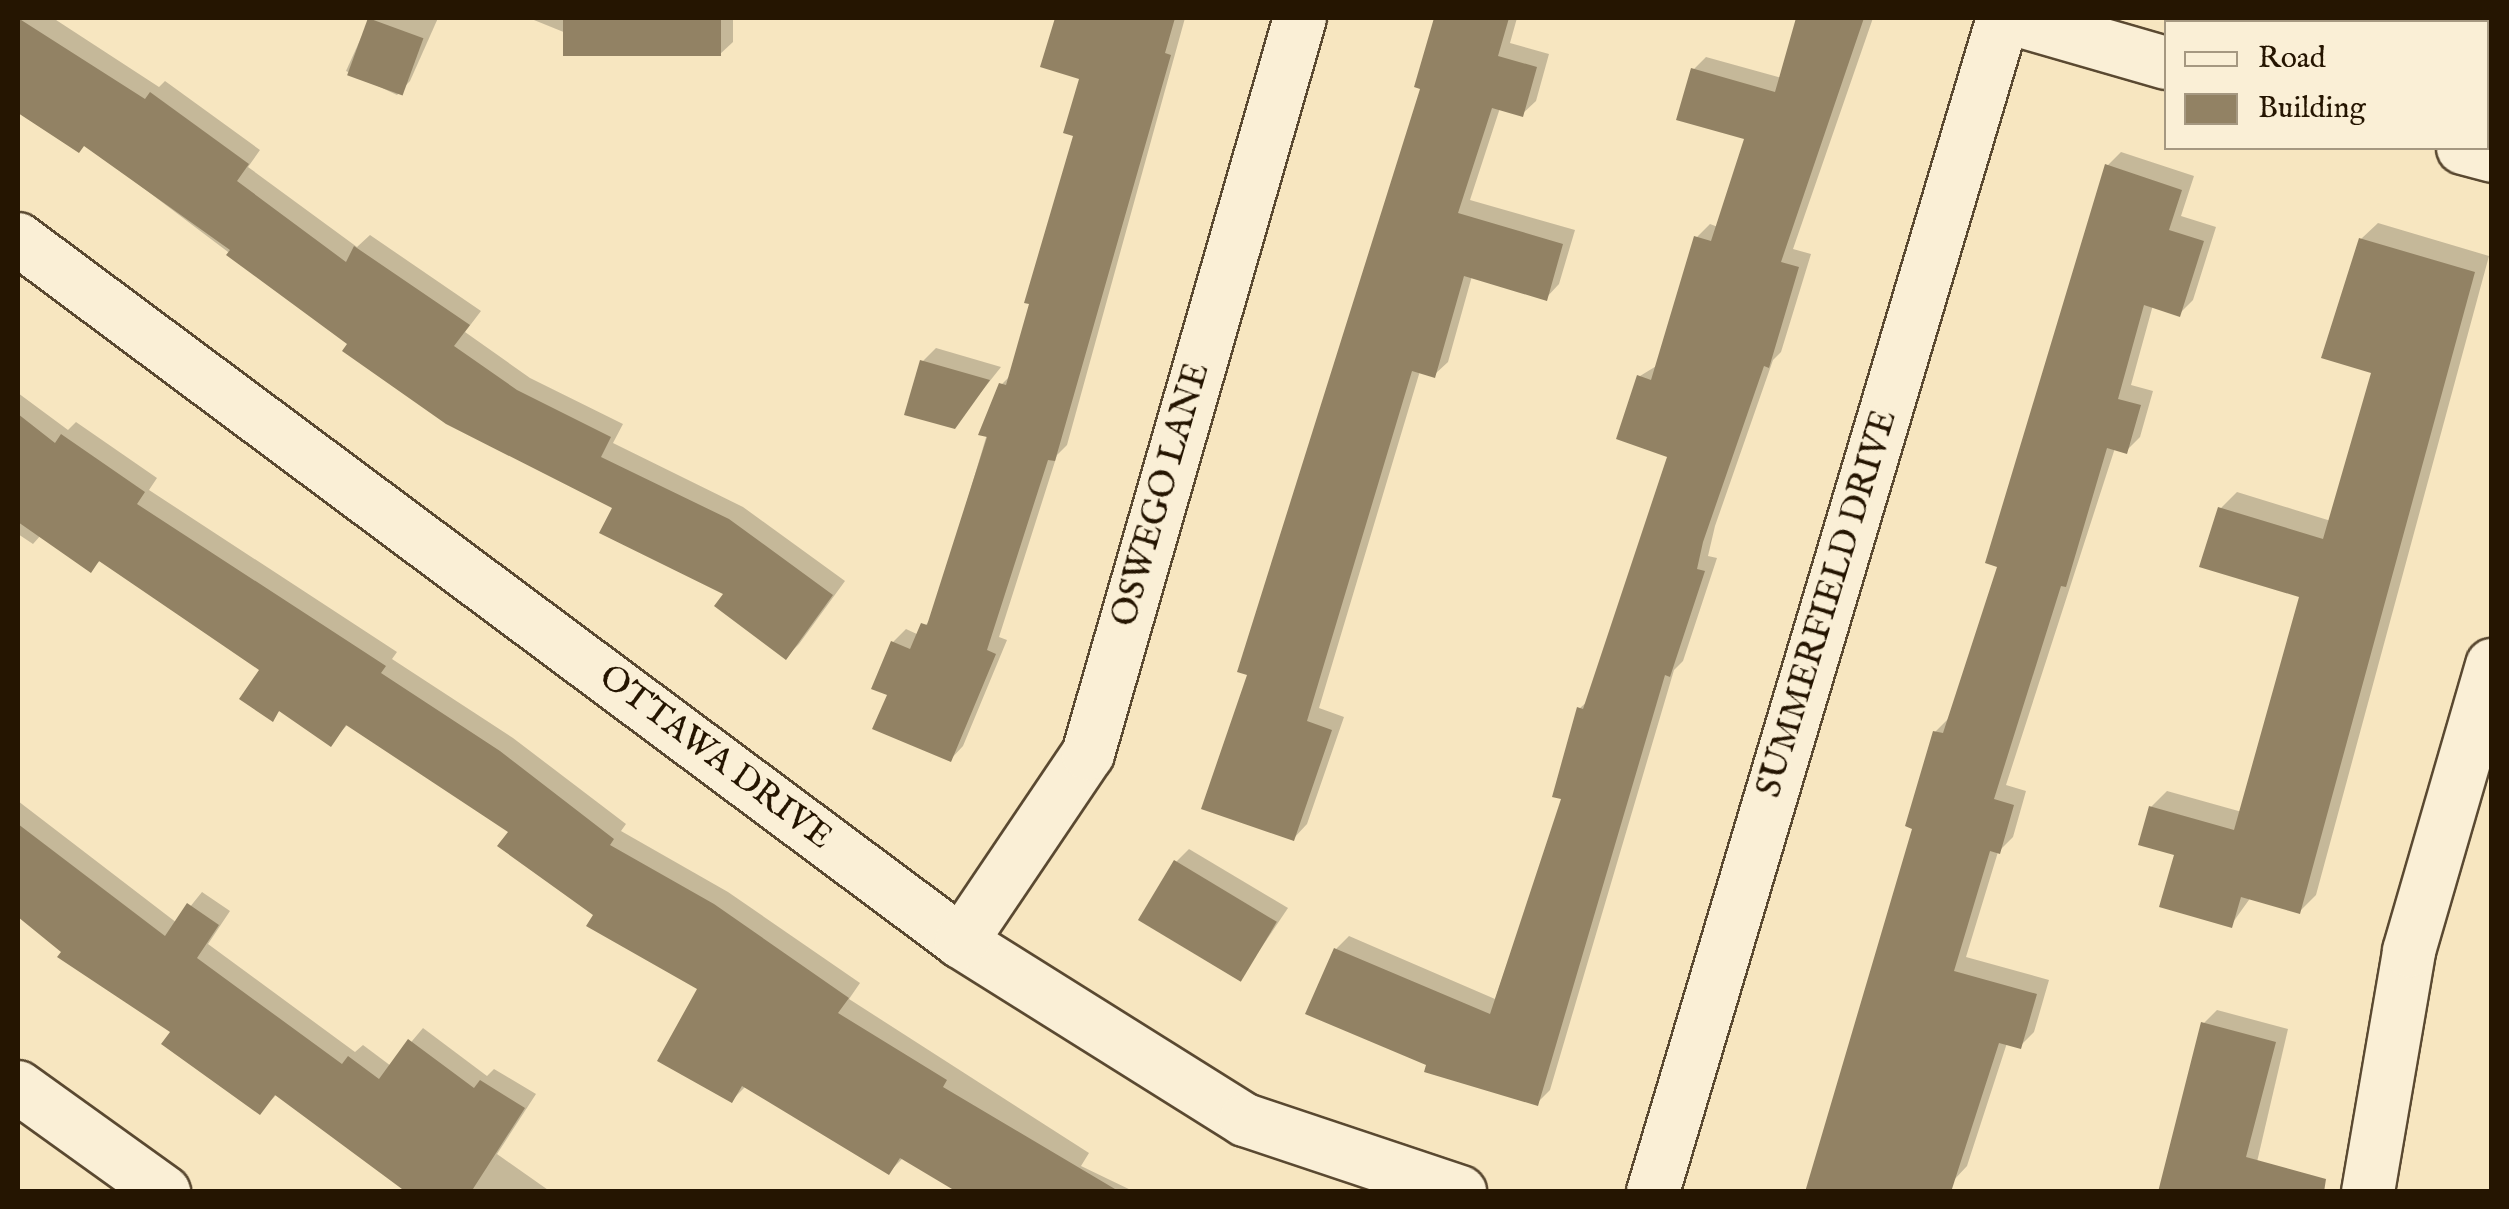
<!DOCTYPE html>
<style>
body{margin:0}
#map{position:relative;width:2509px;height:1209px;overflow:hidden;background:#f7e6c0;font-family:"IM FELL English",serif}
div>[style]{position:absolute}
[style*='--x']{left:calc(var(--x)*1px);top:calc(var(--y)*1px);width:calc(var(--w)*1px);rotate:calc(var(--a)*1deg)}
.shadow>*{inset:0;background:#0003}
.building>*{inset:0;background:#928264;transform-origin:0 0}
.roads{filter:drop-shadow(2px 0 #5a4931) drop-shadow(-2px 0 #5a4931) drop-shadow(0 2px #5a4931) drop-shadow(0 -2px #5a4931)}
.minor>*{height:52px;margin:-26px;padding:0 26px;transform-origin:26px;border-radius:26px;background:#faefd6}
span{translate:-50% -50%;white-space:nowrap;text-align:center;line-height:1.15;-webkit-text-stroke:8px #faefd6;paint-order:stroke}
.street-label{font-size:35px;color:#251501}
.frame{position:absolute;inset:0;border:20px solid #251501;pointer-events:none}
.legend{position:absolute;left:2164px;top:20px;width:325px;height:130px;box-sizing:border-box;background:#faefd6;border:2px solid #a59881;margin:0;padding:12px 18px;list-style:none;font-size:30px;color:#251501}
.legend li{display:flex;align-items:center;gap:20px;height:50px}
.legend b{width:50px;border:2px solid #a59881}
</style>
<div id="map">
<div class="shadow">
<div style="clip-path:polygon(18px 18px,53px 18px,159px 87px,165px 81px,260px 150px,248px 167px,357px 247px,370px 235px,481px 311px,465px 332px,530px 378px,623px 424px,613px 443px,743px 507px,845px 581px,799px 644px,786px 657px,726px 593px,615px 507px,350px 344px,85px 144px,79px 150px,18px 110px)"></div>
<div style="clip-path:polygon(370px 18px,438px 18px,410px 81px,397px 95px,346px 71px)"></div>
<div style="clip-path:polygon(529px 18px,733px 18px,733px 42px,719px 55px,566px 33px)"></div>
<div style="clip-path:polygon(1060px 18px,1185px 18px,1067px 445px,1057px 455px,999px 637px,1007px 640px,963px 746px,950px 760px,890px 694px,893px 642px,906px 629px,919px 635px,933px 615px,1002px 384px,1011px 375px,1076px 134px,1082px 78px)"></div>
<div style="clip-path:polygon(1436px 18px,1517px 18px,1510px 43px,1549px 54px,1536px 101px,1522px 114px,1500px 108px,1470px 200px,1575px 230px,1559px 284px,1546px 298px,1472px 276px,1448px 362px,1434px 375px,1420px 371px,1319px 708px,1344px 717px,1307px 824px,1294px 838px,1250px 673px,1424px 87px,1418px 86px)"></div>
<div style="clip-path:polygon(1800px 18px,1873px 18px,1793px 249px,1811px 254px,1781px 352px,1773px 360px,1715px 526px,1708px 556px,1717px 558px,1683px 661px,1674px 670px,1550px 1090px,1537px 1103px,1429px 1064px,1336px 949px,1349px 936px,1495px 999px,1565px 798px,1579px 709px,1590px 699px,1670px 455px,1640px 376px,1658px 365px,1697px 237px,1710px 224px,1718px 227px,1747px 138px,1693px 70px,1706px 57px,1782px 78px)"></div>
<div style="clip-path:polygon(2492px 18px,2492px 33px,2486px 22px,2443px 19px)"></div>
<div style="clip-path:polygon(2121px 152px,2194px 176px,2181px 216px,2216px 227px,2193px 300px,2179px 314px,2153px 305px,2131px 385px,2153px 391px,2140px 437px,2126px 451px,2115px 448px,2006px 785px,2026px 791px,2013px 837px,1998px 852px,1966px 957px,2049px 980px,2034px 1032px,2020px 1046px,2007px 1043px,1967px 1166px,1953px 1181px,1916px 827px,1935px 732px,1949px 718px,2000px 565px,2107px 166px)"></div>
<div style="clip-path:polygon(2378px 223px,2489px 256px,2316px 895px,2300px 911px,2251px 897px,2231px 925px,2151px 807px,2167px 791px,2242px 812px,2302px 595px,2221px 508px,2237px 492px,2331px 521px,2374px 371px,2361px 239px)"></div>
<div style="clip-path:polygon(936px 348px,1001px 367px,954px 426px,923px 361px)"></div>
<div style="clip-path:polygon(18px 393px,68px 430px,76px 422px,157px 478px,149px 490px,397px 652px,392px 659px,513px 738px,626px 824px,621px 831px,728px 892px,860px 983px,849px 999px,1089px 1153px,1081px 1166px,1135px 1192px,962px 1192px,904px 1157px,889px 1172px,746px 1086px,732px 1100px,701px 988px,596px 914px,511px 832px,348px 724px,331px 743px,281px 709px,272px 718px,262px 669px,101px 560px,91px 569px,41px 535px,33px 544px,18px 534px)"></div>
<div style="clip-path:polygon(18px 801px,177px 923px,202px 892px,230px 911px,208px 944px,355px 1052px,363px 1045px,391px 1066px,423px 1028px,487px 1076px,494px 1069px,536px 1094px,497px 1154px,551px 1192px,410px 1192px,277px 1094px,260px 1112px,173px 1031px,18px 913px)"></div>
<div style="clip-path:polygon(1189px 849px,1288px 908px,1240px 979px,1176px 862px)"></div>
<div style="clip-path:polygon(2217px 1010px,2288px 1029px,2250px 1192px,2204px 1023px)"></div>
</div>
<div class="building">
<div style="clip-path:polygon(18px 18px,145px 99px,150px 92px,249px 164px,237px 181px,346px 262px,354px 246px,470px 325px,454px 346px,517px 390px,611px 437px,601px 457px,729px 519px,833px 595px,786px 660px,714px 606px,723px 594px,599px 533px,612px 508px,446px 424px,342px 351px,347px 344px,226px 255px,230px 250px,84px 146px,79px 153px,18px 113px)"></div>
<div style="left:368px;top:18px;width:59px;height:61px;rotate:20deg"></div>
<div style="left:563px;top:18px;width:158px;height:38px"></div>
<div style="clip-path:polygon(1055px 18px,1175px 18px,1165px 53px,1171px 55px,1055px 461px,1048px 460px,987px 650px,996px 654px,951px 762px,872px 729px,887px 695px,871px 689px,891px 641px,910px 649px,921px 623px,927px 625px,987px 437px,978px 435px,999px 383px,1006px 385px,1029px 304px,1024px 303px,1073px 136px,1063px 133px,1079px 79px,1040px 67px)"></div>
<div style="clip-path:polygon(1434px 18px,1509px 18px,1498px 56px,1537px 67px,1523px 117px,1492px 108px,1458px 213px,1563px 244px,1547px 301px,1464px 276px,1435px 378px,1412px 371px,1307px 721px,1332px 730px,1294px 841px,1201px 809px,1247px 675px,1237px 672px,1420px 89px,1414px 87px)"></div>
<div style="clip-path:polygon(1796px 18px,1864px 18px,1781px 262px,1799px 267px,1769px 368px,1764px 366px,1703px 542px,1697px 569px,1705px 571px,1670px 677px,1665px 675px,1538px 1106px,1424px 1072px,1426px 1065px,1305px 1014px,1334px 948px,1490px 1014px,1561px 799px,1552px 797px,1577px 707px,1583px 709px,1667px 457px,1616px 439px,1637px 375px,1651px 380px,1694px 236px,1711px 241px,1744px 139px,1676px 120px,1691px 68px,1775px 92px)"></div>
<div style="clip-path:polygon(2105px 164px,2182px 190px,2169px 230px,2204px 241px,2180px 317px,2144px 305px,2118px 399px,2141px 405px,2127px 454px,2107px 448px,2066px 587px,2061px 586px,1994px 799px,2014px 805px,2000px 854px,1990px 851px,1954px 971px,2037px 994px,2021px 1049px,1999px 1043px,1951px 1192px,1805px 1192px,1912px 829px,1905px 826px,1933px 731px,1943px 733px,1997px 567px,1985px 563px)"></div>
<div style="clip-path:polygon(2359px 238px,2475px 272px,2300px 914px,2241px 897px,2232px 928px,2159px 907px,2174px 855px,2138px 845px,2149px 806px,2234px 830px,2299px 597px,2199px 567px,2218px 507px,2323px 539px,2371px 373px,2321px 358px)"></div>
<div style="clip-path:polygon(920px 360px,990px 380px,955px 429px,904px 415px)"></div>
<div style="clip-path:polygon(18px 414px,55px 443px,61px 434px,145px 492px,137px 504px,386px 666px,381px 673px,500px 751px,614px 839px,610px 845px,714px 904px,849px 998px,838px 1013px,947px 1080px,943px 1087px,1120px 1192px,957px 1192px,900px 1158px,889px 1175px,742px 1086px,732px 1103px,657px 1061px,697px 989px,586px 926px,593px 915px,497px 846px,508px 832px,346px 725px,331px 747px,279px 711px,273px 722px,239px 699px,259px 670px,99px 561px,91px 573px,18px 522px)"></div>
<div style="clip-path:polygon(18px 824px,165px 936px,187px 903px,219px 925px,197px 958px,342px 1064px,348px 1056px,379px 1079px,408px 1039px,474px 1088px,480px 1080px,525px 1108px,471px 1192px,406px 1192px,275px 1095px,260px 1115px,161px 1044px,170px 1032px,57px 957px,61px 952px,18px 917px)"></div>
<div style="left:1174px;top:860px;width:120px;height:70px;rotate:31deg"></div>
<div style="clip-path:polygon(2201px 1022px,2276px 1042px,2246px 1157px,2326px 1179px,2324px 1192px,2158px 1192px)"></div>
</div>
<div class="roads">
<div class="minor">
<div style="--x:2010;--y:18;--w:162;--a:16.1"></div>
<div style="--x:2463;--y:148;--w:30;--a:15"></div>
<div style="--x:18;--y:239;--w:1176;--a:36.7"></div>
<div style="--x:961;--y:942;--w:335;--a:32.1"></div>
<div style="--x:1245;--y:1120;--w:227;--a:18.5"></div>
<div style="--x:961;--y:942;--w:227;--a:-56"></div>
<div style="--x:1088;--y:754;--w:766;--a:-73.93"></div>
<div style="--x:18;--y:1087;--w:180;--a:35.7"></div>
<div style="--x:1653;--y:1192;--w:1225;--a:-73.4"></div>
<div style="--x:2368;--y:1192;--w:244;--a:-80.3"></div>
<div style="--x:2409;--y:951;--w:298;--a:-73.8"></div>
</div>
</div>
<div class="street-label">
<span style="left:1162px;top:495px;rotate:-74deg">OSWEGO LANE</span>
<span style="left:1828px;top:604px;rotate:-73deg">SUMMERFIELD DRIVE</span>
<span style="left:715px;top:758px;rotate:37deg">OTTAWA DRIVE</span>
</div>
<div class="frame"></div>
<ul class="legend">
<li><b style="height:12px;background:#faefd6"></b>Road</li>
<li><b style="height:28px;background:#928264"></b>Building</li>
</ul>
</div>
